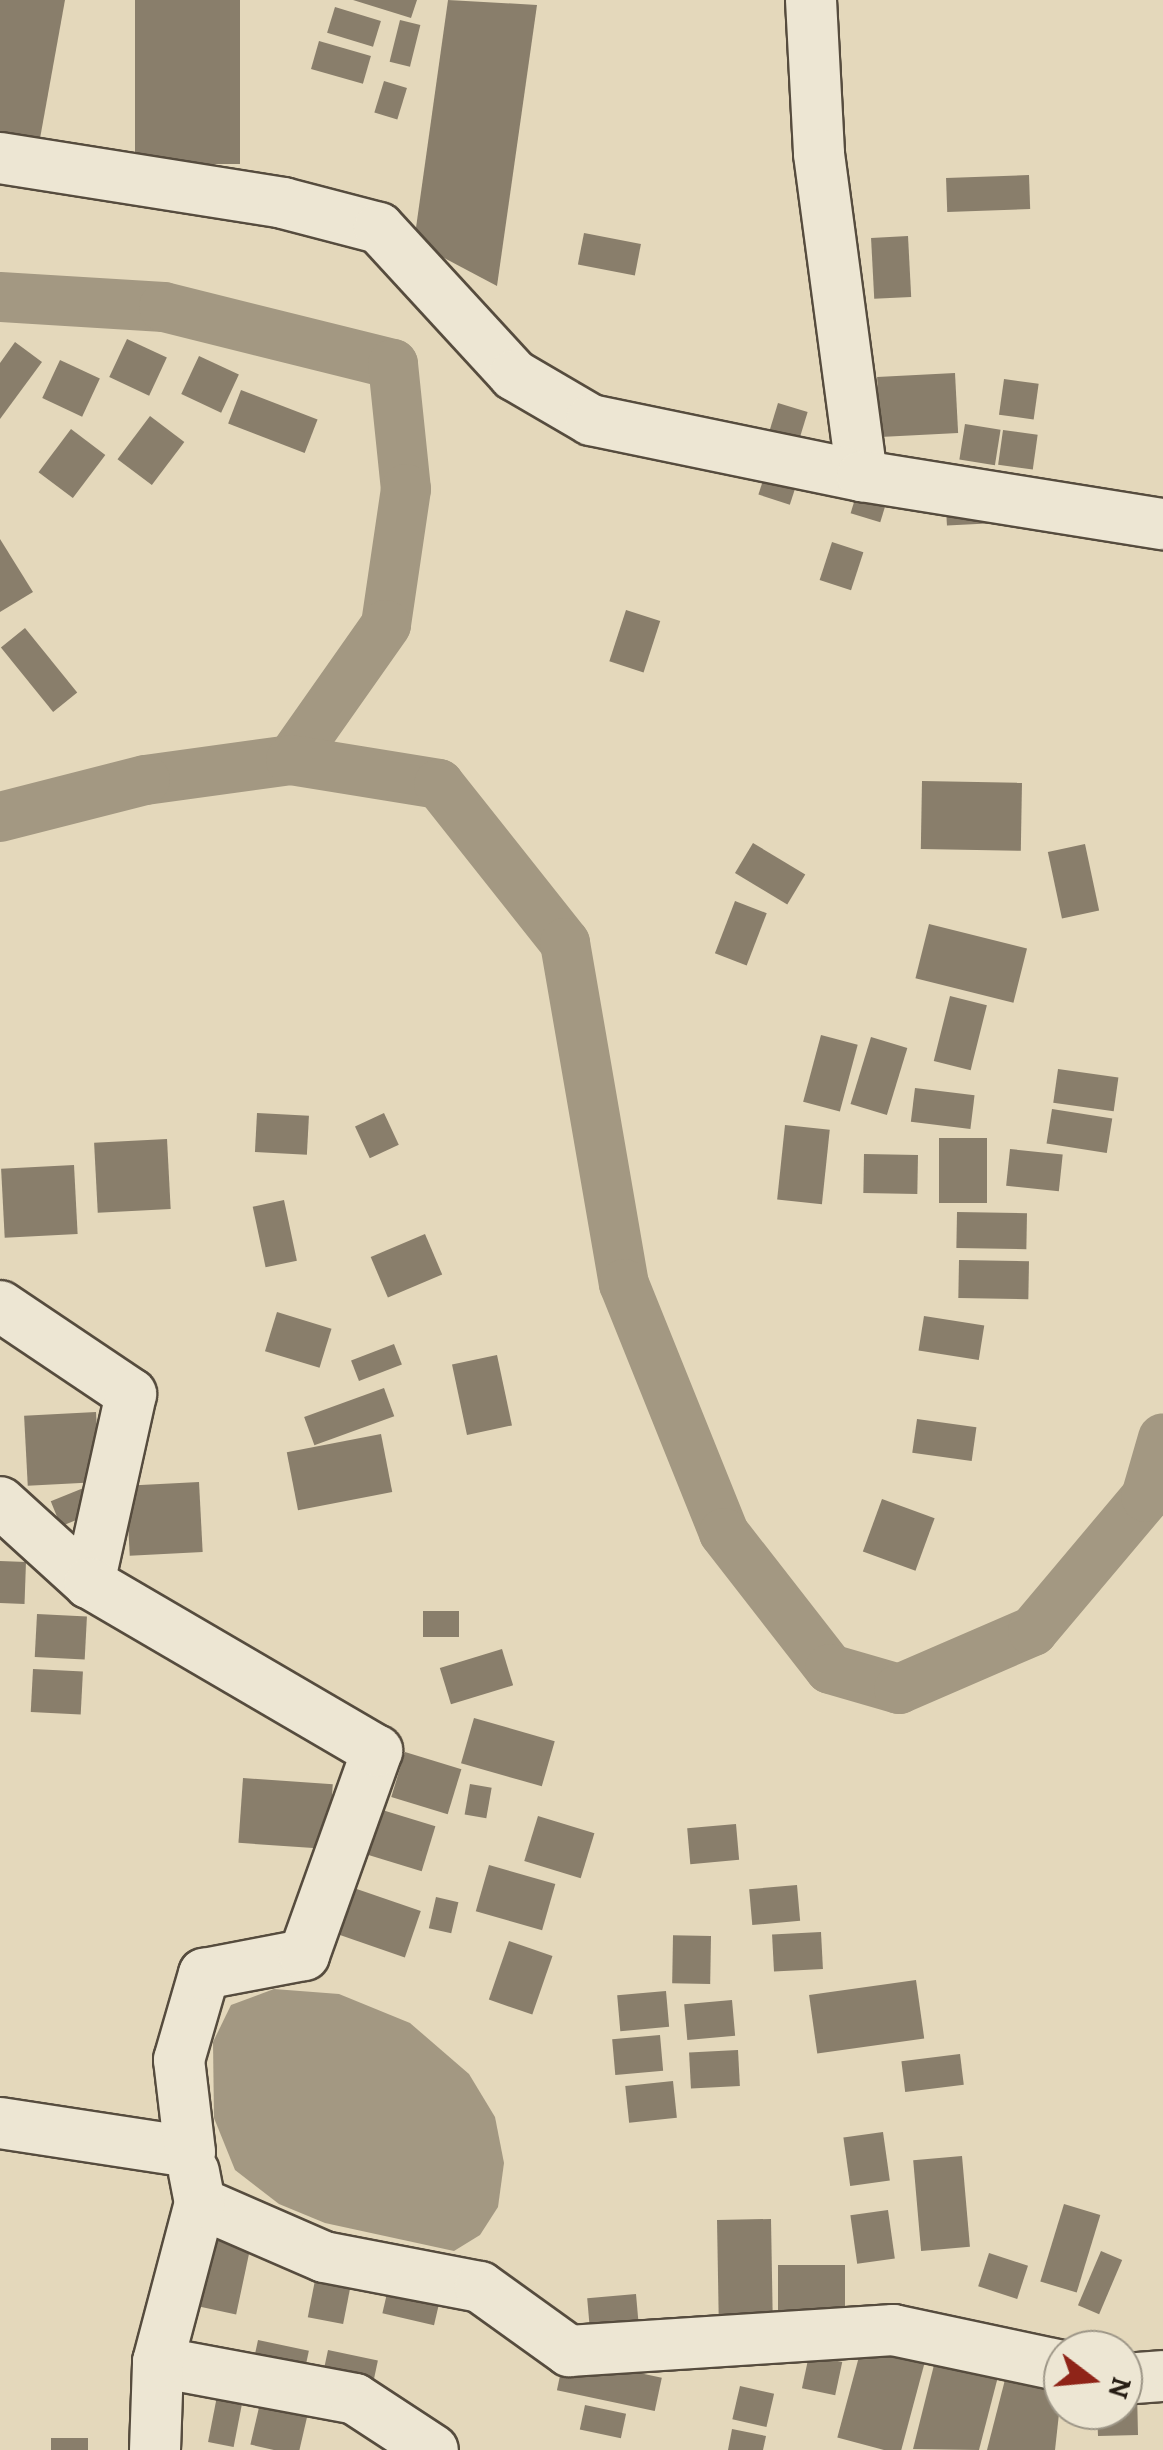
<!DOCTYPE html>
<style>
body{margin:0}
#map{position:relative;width:1163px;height:2450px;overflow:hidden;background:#e4d8bb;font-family:Alegreya,serif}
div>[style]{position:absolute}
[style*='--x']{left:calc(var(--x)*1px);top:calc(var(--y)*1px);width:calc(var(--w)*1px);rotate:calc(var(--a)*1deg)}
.water>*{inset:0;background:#a39882}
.canal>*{height:50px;margin:-25px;padding:0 25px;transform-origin:25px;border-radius:25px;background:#a39882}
.building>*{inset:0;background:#897e6b;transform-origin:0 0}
.roads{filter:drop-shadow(2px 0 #564c3e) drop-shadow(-2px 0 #564c3e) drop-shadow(0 2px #564c3e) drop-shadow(0 -2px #564c3e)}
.minor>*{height:50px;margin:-25px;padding:0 25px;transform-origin:25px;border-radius:25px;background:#ede6d3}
span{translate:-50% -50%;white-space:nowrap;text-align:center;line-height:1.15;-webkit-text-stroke:8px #ede6d3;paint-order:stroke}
.north{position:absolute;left:1043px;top:2330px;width:100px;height:100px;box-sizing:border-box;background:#ede6d3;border:2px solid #9d9687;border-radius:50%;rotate:106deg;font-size:28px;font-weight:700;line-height:40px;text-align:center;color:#261d14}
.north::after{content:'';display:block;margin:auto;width:35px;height:45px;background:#8f2418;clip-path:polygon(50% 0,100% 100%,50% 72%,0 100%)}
</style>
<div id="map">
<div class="water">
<div style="clip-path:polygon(274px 1989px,339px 1994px,410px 2023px,469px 2074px,495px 2117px,504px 2163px,498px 2207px,480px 2235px,454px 2251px,325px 2223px,279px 2204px,235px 2170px,214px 2118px,213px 2042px,231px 2005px)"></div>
</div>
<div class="canal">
<div style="--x:0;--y:297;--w:164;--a:3.5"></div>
<div style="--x:164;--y:307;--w:236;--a:14"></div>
<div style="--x:393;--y:364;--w:126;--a:84.1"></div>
<div style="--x:406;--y:489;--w:137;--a:98.4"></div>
<div style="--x:386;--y:625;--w:165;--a:125.1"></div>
<div style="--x:291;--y:760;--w:147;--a:172.2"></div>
<div style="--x:145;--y:780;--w:150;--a:165.7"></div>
<div style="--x:291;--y:760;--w:150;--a:9.2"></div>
<div style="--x:439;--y:784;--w:203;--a:51.6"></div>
<div style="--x:565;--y:943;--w:346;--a:80.2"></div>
<div style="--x:624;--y:1284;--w:268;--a:68.1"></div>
<div style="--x:724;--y:1533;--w:172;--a:52.1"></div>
<div style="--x:830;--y:1669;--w:72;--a:16.2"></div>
<div style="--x:899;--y:1689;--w:146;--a:-23.4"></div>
<div style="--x:1033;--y:1631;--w:175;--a:-49.9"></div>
<div style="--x:1146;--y:1497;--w:61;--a:-73.9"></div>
</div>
<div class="building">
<div style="clip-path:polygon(0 0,65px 0,39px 144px,0 137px)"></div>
<div style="left:135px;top:0;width:105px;height:164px"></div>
<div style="clip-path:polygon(353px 0,417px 0,411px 18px)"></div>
<div style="clip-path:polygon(448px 0,537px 5px,497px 286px,414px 242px)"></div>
<div style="left:335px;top:7px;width:48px;height:27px;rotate:17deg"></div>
<div style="left:400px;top:20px;width:21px;height:43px;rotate:14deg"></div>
<div style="left:319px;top:41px;width:54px;height:29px;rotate:16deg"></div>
<div style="left:384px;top:81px;width:24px;height:33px;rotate:17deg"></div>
<div style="left:1029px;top:175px;width:34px;height:83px;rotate:88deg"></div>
<div style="left:584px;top:233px;width:58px;height:32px;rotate:11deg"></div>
<div style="left:908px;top:236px;width:61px;height:37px;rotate:87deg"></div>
<div style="left:127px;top:339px;width:44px;height:42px;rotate:25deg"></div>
<div style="clip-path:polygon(15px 342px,42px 362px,0 419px,0 363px)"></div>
<div style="left:199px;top:356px;width:44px;height:42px;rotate:25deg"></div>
<div style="left:60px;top:360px;width:44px;height:42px;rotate:25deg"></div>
<div style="left:955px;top:373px;width:60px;height:78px;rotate:87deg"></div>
<div style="left:1004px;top:379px;width:35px;height:36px;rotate:8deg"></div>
<div style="left:241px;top:390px;width:82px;height:36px;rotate:21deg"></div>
<div style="left:778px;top:403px;width:31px;height:30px;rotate:17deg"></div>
<div style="left:150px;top:416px;width:43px;height:54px;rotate:37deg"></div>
<div style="left:965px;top:424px;width:36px;height:36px;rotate:9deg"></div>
<div style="left:71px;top:429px;width:43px;height:54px;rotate:37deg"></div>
<div style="left:1003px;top:430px;width:35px;height:35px;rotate:8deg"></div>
<div style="left:768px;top:465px;width:33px;height:31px;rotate:18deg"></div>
<div style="left:862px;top:476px;width:31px;height:39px;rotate:17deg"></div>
<div style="left:995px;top:487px;width:36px;height:50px;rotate:87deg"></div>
<div style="clip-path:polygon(0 539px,33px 592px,0 612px)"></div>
<div style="left:832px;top:542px;width:33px;height:40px;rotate:18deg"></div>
<div style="left:626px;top:610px;width:36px;height:54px;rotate:18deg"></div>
<div style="left:25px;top:628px;width:83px;height:31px;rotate:51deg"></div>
<div style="left:922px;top:781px;width:100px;height:68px;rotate:1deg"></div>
<div style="left:753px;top:843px;width:61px;height:35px;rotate:31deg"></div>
<div style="left:1085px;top:844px;width:68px;height:38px;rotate:78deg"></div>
<div style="left:735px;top:901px;width:34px;height:56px;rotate:21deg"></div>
<div style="left:929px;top:924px;width:101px;height:56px;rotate:14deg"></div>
<div style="left:950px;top:996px;width:38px;height:67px;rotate:14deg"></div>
<div style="left:821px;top:1035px;width:38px;height:69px;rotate:15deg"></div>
<div style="left:871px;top:1037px;width:38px;height:70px;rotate:17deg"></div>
<div style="left:1058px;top:1069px;width:61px;height:34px;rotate:8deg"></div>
<div style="left:915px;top:1088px;width:60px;height:34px;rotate:7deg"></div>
<div style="left:1052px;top:1109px;width:61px;height:35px;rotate:9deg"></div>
<div style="left:257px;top:1113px;width:52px;height:39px;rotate:3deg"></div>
<div style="left:384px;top:1113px;width:35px;height:32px;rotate:65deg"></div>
<div style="left:785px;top:1125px;width:45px;height:75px;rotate:6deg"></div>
<div style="left:939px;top:1138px;width:48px;height:65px"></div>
<div style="left:167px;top:1139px;width:70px;height:73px;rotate:87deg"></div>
<div style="left:1010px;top:1149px;width:53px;height:37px;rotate:6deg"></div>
<div style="left:864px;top:1154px;width:54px;height:39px;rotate:1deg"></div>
<div style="left:74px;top:1165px;width:69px;height:73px;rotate:87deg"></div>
<div style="left:284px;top:1200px;width:62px;height:32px;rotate:78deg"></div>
<div style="left:957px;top:1212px;width:70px;height:36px;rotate:1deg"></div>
<div style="left:425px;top:1234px;width:44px;height:59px;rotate:67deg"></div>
<div style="left:959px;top:1260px;width:70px;height:38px;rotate:1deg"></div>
<div style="left:277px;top:1312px;width:57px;height:41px;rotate:17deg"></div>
<div style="left:924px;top:1316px;width:61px;height:35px;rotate:9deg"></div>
<div style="left:394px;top:1344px;width:22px;height:46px;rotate:69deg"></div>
<div style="left:497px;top:1355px;width:72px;height:46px;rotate:78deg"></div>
<div style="left:384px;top:1388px;width:30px;height:85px;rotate:70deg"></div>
<div style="left:96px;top:1412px;width:70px;height:72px;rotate:87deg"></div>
<div style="left:917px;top:1419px;width:60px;height:34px;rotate:8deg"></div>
<div style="left:381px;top:1434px;width:59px;height:96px;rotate:79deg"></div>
<div style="left:199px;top:1482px;width:70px;height:73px;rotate:87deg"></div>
<div style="left:86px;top:1487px;width:27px;height:38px;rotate:68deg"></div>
<div style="left:882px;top:1499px;width:56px;height:56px;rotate:20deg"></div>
<div style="left:0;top:1561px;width:26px;height:42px;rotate:2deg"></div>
<div style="left:423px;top:1611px;width:36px;height:26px"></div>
<div style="left:37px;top:1614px;width:50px;height:43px;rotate:3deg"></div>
<div style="left:502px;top:1649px;width:38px;height:65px;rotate:73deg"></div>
<div style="left:33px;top:1669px;width:50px;height:43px;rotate:3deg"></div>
<div style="left:474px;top:1718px;width:84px;height:47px;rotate:16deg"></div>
<div style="left:405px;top:1752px;width:59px;height:47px;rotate:17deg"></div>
<div style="left:243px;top:1778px;width:90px;height:65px;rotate:4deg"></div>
<div style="left:470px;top:1784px;width:22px;height:31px;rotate:10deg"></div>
<div style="left:379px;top:1809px;width:59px;height:47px;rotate:17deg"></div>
<div style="left:538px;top:1816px;width:59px;height:47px;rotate:17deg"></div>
<div style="left:736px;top:1824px;width:36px;height:49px;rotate:85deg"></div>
<div style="left:489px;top:1865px;width:69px;height:48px;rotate:16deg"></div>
<div style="left:797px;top:1885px;width:36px;height:48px;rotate:85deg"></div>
<div style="left:348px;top:1886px;width:77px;height:49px;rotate:19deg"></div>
<div style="left:436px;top:1897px;width:23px;height:32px;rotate:13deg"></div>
<div style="left:821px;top:1932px;width:37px;height:49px;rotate:87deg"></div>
<div style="left:711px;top:1936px;width:48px;height:38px;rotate:91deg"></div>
<div style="left:509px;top:1941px;width:46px;height:62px;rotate:19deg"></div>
<div style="left:916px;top:1980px;width:59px;height:108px;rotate:82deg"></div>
<div style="left:666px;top:1991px;width:36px;height:49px;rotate:85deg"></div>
<div style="left:732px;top:2000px;width:36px;height:48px;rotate:85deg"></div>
<div style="left:660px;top:2035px;width:36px;height:48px;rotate:85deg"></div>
<div style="left:738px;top:2050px;width:36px;height:49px;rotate:87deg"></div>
<div style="left:960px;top:2054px;width:31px;height:59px;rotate:83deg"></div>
<div style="left:673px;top:2081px;width:37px;height:48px;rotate:84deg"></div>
<div style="left:883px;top:2132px;width:49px;height:40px;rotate:82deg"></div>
<div style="left:962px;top:2156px;width:91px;height:49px;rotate:85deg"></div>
<div style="left:1064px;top:2204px;width:38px;height:81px;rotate:17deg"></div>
<div style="left:888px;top:2210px;width:49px;height:38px;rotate:82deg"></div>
<div style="left:771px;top:2219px;width:97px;height:54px;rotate:89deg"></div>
<div style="left:214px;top:2231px;width:39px;height:77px;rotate:12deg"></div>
<div style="left:1101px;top:2251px;width:23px;height:59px;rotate:23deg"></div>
<div style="left:989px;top:2253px;width:41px;height:35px;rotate:18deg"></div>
<div style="left:778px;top:2265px;width:67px;height:46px"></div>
<div style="left:316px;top:2275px;width:36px;height:43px;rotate:11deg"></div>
<div style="left:388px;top:2289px;width:53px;height:25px;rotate:13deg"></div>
<div style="left:636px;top:2294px;width:37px;height:49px;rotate:85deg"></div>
<div style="left:864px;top:2338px;width:65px;height:103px;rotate:15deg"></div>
<div style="left:258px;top:2340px;width:52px;height:25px;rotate:12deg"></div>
<div style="clip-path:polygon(938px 2349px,1001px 2365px,979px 2450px,913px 2449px)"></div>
<div style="left:328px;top:2350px;width:51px;height:26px;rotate:12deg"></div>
<div style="left:809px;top:2355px;width:34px;height:34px;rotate:12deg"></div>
<div style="left:564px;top:2357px;width:100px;height:34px;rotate:12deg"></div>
<div style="clip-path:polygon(1009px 2364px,1063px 2377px,1055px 2450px,987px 2450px)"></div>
<div style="left:740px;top:2386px;width:35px;height:34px;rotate:13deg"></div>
<div style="left:263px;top:2390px;width:49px;height:56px;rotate:13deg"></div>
<div style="left:218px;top:2391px;width:26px;height:52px;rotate:11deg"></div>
<div style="clip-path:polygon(1123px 2391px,1137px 2391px,1138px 2435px,1098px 2436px,1097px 2410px,1123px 2410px)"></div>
<div style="left:585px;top:2405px;width:42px;height:25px;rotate:12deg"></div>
<div style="clip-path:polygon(732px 2429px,766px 2436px,763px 2450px,728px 2450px)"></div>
<div style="left:51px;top:2438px;width:37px;height:12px"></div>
</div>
<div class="roads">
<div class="minor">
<div style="--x:811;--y:0;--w:154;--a:87"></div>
<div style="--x:819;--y:154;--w:325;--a:82.4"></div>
<div style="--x:0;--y:158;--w:287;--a:9"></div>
<div style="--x:283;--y:203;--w:99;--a:14.6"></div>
<div style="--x:379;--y:228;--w:200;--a:47.4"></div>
<div style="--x:514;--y:375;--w:89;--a:30.3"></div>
<div style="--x:591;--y:420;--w:277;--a:11.7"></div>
<div style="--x:862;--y:476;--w:305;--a:9.1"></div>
<div style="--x:0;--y:1306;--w:158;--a:33.9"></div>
<div style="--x:131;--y:1394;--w:194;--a:102.5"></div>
<div style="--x:89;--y:1583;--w:120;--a:-137.7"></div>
<div style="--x:0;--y:2123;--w:192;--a:8.7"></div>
<div style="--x:190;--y:2152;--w:93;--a:-96.8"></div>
<div style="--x:179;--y:2060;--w:90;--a:-73.8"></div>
<div style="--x:204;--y:1974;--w:102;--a:-10.8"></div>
<div style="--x:304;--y:1955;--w:217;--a:-70.3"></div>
<div style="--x:377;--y:1751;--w:333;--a:-149.7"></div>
<div style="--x:200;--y:2203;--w:135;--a:23.5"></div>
<div style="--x:324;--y:2257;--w:159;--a:10.9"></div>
<div style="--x:480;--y:2287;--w:110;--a:35.7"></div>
<div style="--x:569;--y:2351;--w:325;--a:-3.7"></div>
<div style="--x:893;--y:2330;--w:174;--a:12"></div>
<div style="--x:158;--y:2362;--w:200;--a:10.6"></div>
<div style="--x:355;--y:2399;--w:93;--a:33.2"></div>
<div style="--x:1123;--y:2379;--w:40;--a:-4.3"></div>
<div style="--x:155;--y:2450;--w:88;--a:-88"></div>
<div style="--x:158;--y:2362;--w:164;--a:-75.2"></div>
<div style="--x:200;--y:2203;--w:32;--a:-101"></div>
</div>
</div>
<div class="north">N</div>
</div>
